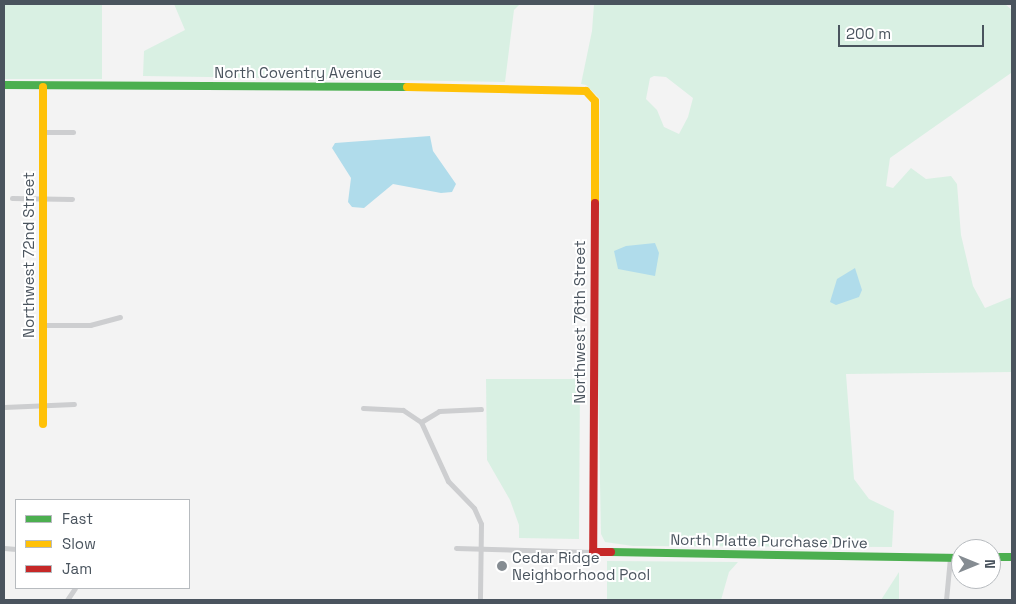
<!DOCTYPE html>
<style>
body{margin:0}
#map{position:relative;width:1016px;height:604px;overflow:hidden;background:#f3f3f3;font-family:"Space Grotesk",sans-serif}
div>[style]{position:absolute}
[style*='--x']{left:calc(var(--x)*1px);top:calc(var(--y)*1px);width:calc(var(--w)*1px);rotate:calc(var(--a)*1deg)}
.green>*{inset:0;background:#d9f0e3;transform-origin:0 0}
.water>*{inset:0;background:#b0dceb}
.street>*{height:5px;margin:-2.5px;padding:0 2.5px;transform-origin:2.5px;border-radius:2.5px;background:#cdced0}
.fast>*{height:8px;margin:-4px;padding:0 4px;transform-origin:4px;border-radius:4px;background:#4caf50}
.slow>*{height:8px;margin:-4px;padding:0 4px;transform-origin:4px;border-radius:4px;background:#ffc107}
.jam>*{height:8px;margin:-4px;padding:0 4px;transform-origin:4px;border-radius:4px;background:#c62828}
.dots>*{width:14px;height:14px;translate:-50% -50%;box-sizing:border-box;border:2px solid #fff;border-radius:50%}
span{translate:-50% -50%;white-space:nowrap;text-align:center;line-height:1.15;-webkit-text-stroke:4px #fff;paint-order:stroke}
.street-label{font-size:15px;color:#4a545e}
.poi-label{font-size:15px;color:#4a545e}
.left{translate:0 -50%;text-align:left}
.frame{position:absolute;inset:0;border:5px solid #4a545e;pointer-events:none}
.legend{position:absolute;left:15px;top:499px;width:175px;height:90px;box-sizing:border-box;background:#fff;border:1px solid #b7bbbf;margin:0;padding:6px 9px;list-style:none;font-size:15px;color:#4a545e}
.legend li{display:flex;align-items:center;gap:10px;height:25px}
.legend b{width:25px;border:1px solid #b7bbbf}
.north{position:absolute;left:951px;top:539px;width:50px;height:50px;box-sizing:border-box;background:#fff;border:1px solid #b7bbbf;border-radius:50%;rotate:90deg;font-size:14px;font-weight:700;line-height:20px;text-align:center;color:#4a545e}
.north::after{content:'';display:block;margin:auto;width:18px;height:22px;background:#858c92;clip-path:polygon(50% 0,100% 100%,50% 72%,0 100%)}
.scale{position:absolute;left:838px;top:25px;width:146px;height:22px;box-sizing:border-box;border:2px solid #4a545e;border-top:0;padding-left:6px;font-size:15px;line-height:18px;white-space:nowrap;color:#4a545e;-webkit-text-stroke:4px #fff;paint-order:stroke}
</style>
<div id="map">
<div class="green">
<div style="left:4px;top:4px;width:98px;height:75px"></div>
<div style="clip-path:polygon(174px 4px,520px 4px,514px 10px,505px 82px,143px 76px,144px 51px,185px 30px)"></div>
<div style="clip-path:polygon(evenodd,594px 4px,1005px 4px,1012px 10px,1011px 73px,890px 158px,886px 186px,893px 188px,911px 168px,926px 179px,951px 176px,957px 184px,961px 235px,973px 286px,985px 308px,1012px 297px,1012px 372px,846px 374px,854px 479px,869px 499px,894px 511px,892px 547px,633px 546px,605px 542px,601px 534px,598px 376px,600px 99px,586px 85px,581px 84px,592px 31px,594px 4px,654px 76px,666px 77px,693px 98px,688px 117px,679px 134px,664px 127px,657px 110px,646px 99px,650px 78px,654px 76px)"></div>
<div style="clip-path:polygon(486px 379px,580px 379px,579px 539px,519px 538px,519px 525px,510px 500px,487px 460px)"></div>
<div style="clip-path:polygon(607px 561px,738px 562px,729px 572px,721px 600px,607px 600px)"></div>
<div style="clip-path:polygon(899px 572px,899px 600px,881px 600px)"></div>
</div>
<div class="water">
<div style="clip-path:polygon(430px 136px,433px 151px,456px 184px,452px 192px,441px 193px,393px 184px,364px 208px,352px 207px,348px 202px,351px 178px,332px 148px,335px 143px)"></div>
<div style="clip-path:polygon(655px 243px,659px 253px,655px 276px,618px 269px,614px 251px,626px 246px)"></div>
<div style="clip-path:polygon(855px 268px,862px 290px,859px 297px,836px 305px,830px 302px,837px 279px)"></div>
</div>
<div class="street">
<div style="--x:42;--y:132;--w:31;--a:0"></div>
<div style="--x:12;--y:198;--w:60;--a:1"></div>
<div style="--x:43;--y:325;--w:47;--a:0"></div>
<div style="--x:90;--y:325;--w:31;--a:-15"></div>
<div style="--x:4;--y:407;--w:70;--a:-2.5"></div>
<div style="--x:363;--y:408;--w:40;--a:2.9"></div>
<div style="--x:403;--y:410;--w:22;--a:34"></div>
<div style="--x:421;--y:422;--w:65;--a:65.4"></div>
<div style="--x:448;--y:481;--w:37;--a:46"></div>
<div style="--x:474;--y:508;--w:17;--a:66"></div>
<div style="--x:481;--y:524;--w:76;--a:90.8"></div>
<div style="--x:421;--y:422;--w:21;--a:-31"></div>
<div style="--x:439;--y:411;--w:42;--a:-2.7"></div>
<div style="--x:4;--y:548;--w:12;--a:5"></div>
<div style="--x:456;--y:548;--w:137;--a:1.7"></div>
<div style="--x:67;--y:600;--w:14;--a:-56"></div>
<div style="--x:946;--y:600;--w:42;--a:-84.6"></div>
</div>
<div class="fast">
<div style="--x:4;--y:85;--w:403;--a:0.3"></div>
<div style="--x:611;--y:552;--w:350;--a:1"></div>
<div style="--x:991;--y:557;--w:21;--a:0"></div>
</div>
<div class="slow">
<div style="--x:43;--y:87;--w:337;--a:90"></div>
<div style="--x:407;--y:87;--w:179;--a:1.3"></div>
<div style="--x:586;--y:91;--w:13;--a:48"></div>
<div style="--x:595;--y:101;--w:102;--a:90"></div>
</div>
<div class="jam">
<div style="--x:595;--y:203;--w:349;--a:90.3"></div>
<div style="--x:593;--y:552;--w:18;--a:0"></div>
</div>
<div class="dots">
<div style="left:502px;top:566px;background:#858c92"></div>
</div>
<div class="street-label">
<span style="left:298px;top:73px">North Coventry Avenue</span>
<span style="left:29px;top:255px;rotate:-90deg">Northwest 72nd Street</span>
<span style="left:580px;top:322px;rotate:-90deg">Northwest 76th Street</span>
<span style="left:769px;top:541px;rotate:1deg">North Platte Purchase Drive</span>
</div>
<div class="poi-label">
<span class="left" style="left:512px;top:566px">Cedar Ridge<br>Neighborhood Pool</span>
</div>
<div class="frame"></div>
<ul class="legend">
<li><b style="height:6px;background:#4caf50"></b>Fast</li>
<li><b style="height:6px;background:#ffc107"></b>Slow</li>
<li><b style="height:6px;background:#c62828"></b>Jam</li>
</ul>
<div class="north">N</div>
<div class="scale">200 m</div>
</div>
